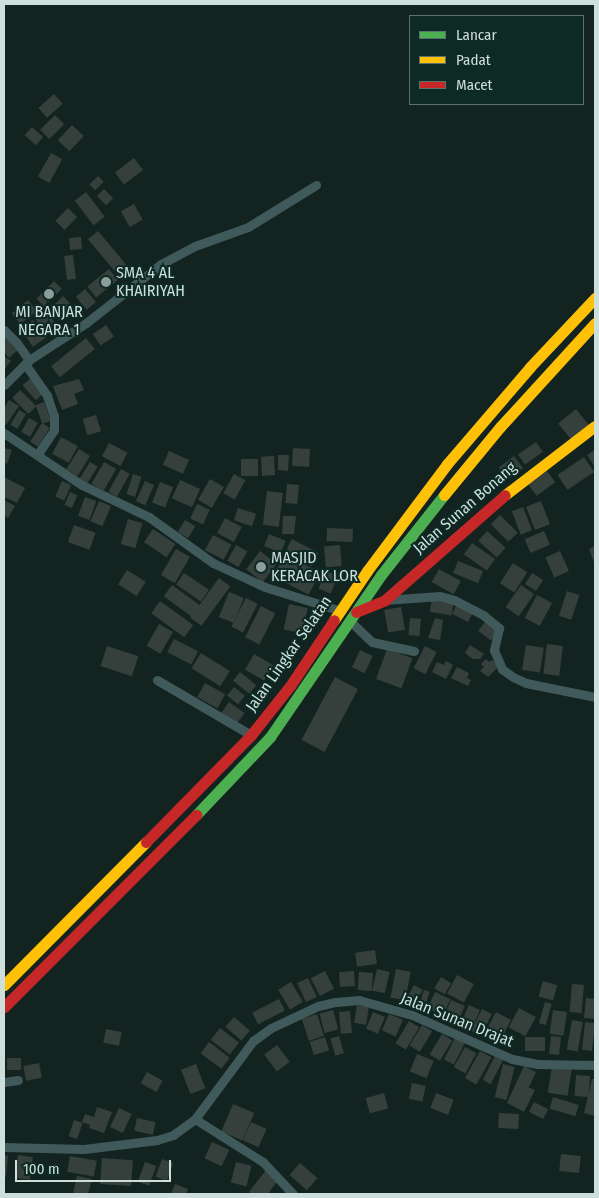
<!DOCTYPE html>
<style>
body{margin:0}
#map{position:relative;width:599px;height:1198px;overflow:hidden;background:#132420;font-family:"Fira Sans Condensed",sans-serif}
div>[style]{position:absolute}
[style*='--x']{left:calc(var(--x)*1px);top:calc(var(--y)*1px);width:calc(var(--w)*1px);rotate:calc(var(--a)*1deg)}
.building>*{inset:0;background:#35403c;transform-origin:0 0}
.street>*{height:9px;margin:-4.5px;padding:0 4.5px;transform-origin:4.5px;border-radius:4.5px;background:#40595b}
.fast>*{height:11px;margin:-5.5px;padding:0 5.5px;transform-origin:5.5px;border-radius:5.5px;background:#4caf50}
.slow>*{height:11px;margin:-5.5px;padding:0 5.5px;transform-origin:5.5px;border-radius:5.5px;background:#ffc107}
.jam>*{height:11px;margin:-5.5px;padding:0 5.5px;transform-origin:5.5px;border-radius:5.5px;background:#c62828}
.dots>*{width:14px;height:14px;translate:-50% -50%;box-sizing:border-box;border:2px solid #0d2a24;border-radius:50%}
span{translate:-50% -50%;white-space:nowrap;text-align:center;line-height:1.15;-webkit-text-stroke:4px #0d2a24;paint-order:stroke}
.poi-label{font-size:16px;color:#cededa}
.left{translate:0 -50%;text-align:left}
.street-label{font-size:16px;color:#cededa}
.frame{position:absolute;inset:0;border:5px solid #cededa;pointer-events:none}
.legend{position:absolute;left:409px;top:15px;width:175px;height:90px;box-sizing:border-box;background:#0d2a24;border:1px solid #5a726d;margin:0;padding:6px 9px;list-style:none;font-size:15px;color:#cededa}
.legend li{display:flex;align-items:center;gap:10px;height:25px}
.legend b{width:25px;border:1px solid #5a726d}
.scale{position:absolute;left:15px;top:1160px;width:156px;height:22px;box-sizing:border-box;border:2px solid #cededa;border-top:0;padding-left:6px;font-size:15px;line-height:18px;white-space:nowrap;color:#cededa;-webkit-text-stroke:4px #0d2a24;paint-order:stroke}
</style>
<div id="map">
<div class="building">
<div style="left:54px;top:94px;width:13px;height:21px;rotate:48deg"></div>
<div style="left:55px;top:115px;width:13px;height:21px;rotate:45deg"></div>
<div style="left:72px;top:125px;width:16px;height:21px;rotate:43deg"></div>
<div style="left:32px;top:127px;width:15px;height:11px;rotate:42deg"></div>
<div style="left:51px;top:153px;width:13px;height:27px;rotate:29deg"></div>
<div style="left:134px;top:158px;width:15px;height:24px;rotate:53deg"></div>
<div style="left:98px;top:176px;width:8px;height:12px;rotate:45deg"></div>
<div style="left:104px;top:189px;width:13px;height:10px;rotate:45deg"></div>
<div style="left:86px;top:192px;width:31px;height:14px;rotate:53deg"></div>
<div style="left:134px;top:204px;width:18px;height:15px;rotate:61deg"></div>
<div style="left:68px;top:208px;width:13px;height:18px;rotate:45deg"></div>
<div style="left:98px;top:231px;width:51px;height:13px;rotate:50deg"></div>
<div style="left:81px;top:237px;width:12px;height:12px;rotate:85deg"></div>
<div style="left:73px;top:255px;width:24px;height:9px;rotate:83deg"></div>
<div style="left:109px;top:269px;width:14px;height:28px;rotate:51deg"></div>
<div style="left:54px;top:281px;width:11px;height:25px;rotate:45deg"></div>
<div style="left:85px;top:289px;width:17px;height:12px;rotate:50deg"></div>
<div style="left:63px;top:296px;width:11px;height:21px;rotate:45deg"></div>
<div style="left:28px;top:300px;width:14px;height:21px;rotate:51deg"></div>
<div style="left:45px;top:310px;width:18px;height:13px;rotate:52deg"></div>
<div style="left:33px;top:320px;width:22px;height:15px;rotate:56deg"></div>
<div style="left:106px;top:325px;width:14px;height:16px;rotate:56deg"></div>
<div style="clip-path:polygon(6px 336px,18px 350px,9px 358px,4px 352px,4px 338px)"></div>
<div style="left:86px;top:338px;width:14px;height:45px;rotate:51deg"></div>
<div style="clip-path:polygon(4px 356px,11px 361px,4px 370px)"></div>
<div style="left:31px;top:378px;width:20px;height:11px;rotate:49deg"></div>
<div style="clip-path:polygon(79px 379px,84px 390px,74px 394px,78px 404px,62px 410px,53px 386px)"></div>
<div style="left:20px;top:390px;width:23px;height:11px;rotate:45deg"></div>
<div style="clip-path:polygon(9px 400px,19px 406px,6px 425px,4px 424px,4px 408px)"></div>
<div style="left:44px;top:402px;width:20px;height:9px;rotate:70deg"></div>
<div style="left:576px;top:409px;width:22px;height:23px;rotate:51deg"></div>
<div style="left:19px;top:410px;width:8px;height:17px;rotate:30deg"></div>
<div style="left:96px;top:415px;width:17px;height:14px;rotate:73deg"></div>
<div style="left:29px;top:418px;width:10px;height:16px;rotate:29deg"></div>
<div style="left:42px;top:423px;width:9px;height:22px;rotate:32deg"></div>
<div style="left:61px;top:437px;width:19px;height:19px;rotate:28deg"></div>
<div style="left:536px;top:442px;width:12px;height:22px;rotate:55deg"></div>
<div style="left:109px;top:443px;width:21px;height:15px;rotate:28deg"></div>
<div style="clip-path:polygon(4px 448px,12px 450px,7px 464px,4px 462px)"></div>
<div style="left:293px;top:448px;width:17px;height:18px;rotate:3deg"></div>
<div style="left:79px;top:449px;width:13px;height:24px;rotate:32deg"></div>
<div style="clip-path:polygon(595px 450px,595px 467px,587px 455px)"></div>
<div style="left:169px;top:451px;width:22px;height:15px;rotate:24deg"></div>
<div style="clip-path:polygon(278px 455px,289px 455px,288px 471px,278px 470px)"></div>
<div style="left:274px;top:456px;width:19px;height:13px;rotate:87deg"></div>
<div style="left:514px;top:456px;width:15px;height:19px;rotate:53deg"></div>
<div style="left:584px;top:457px;width:18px;height:32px;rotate:56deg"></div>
<div style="left:241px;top:459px;width:17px;height:17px"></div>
<div style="left:90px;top:462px;width:9px;height:20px;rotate:32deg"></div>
<div style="left:104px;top:462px;width:14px;height:25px;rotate:30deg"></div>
<div style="left:121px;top:469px;width:10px;height:26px;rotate:29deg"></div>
<div style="left:547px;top:471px;width:14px;height:23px;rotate:54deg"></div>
<div style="left:133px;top:474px;width:9px;height:21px;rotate:18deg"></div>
<div style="left:234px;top:474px;width:13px;height:22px;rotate:29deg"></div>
<div style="clip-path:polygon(4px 477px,25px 488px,17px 503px,4px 497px)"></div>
<div style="left:210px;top:479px;width:16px;height:24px;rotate:30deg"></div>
<div style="left:180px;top:480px;width:22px;height:20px;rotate:24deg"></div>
<div style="left:62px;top:481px;width:10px;height:17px;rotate:24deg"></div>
<div style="left:145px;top:481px;width:10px;height:22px;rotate:24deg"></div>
<div style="left:160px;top:482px;width:14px;height:22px;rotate:21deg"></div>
<div style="left:287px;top:484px;width:12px;height:19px;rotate:5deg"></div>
<div style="left:267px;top:491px;width:16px;height:34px;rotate:7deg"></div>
<div style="left:70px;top:492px;width:8px;height:14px;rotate:23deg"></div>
<div style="left:85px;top:497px;width:12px;height:20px;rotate:20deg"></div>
<div style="clip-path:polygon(4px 500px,15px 506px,8px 518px,4px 515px)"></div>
<div style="left:99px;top:501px;width:13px;height:22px;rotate:23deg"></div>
<div style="left:541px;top:501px;width:25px;height:16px;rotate:69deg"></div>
<div style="left:197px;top:504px;width:14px;height:16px;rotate:25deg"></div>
<div style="left:523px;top:507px;width:25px;height:12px;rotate:69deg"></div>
<div style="left:238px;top:508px;width:19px;height:13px;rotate:18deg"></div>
<div style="left:500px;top:515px;width:25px;height:13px;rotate:45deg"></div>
<div style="clip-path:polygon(283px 516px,296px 516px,294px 534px,282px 534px)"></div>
<div style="left:225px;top:518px;width:19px;height:17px;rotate:28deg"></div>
<div style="left:128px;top:519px;width:15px;height:26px;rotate:16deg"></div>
<div style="left:185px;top:520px;width:12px;height:14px;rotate:31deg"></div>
<div style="left:74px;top:525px;width:23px;height:18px;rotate:20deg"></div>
<div style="left:327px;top:528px;width:26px;height:13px;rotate:2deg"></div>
<div style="left:153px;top:529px;width:27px;height:16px;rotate:34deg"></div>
<div style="left:487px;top:531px;width:25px;height:13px;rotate:42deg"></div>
<div style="left:544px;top:531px;width:15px;height:21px;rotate:67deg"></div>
<div style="left:269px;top:534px;width:18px;height:13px;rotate:22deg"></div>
<div style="left:213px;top:535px;width:21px;height:17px;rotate:28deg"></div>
<div style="left:292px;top:539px;width:30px;height:15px;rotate:28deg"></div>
<div style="left:472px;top:543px;width:28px;height:14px;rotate:35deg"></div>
<div style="left:236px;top:545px;width:13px;height:18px;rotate:29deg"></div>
<div style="left:340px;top:545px;width:21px;height:16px;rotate:85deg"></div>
<div style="clip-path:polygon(595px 546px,595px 565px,589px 549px)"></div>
<div style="left:176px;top:549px;width:16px;height:30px;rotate:30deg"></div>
<div style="left:260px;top:551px;width:21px;height:23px;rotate:37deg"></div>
<div style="left:560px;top:551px;width:22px;height:16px;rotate:66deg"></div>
<div style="left:285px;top:554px;width:40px;height:25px;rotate:28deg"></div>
<div style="left:458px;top:561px;width:27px;height:13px;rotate:22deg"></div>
<div style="left:513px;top:563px;width:17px;height:24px;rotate:33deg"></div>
<div style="left:439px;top:569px;width:25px;height:15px;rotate:29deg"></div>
<div style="left:127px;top:570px;width:22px;height:17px;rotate:32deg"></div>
<div style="left:326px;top:571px;width:13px;height:19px;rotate:23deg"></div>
<div style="left:184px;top:573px;width:30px;height:14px;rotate:34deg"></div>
<div style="left:532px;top:573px;width:13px;height:13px;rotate:32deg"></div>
<div style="left:219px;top:578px;width:14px;height:49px;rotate:36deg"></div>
<div style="left:172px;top:585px;width:36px;height:14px;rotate:36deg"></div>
<div style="left:521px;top:585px;width:16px;height:27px;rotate:35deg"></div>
<div style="left:567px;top:591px;width:13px;height:26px;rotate:18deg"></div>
<div style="left:229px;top:592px;width:16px;height:27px;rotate:22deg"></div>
<div style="left:537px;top:595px;width:17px;height:26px;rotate:28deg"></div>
<div style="left:246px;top:598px;width:13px;height:32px;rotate:27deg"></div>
<div style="left:432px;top:599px;width:22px;height:13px;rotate:10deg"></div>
<div style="left:160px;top:601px;width:41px;height:15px;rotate:36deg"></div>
<div style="left:289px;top:604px;width:19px;height:26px;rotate:12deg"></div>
<div style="left:457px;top:604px;width:18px;height:11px;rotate:27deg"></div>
<div style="left:261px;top:606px;width:16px;height:35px;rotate:27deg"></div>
<div style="left:401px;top:607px;width:23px;height:17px;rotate:80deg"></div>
<div style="left:410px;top:618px;width:11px;height:17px;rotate:5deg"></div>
<div style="clip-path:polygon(435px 618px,443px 620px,440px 640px,428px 638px)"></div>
<div style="left:485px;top:622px;width:16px;height:11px;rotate:38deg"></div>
<div style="left:159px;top:624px;width:16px;height:25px;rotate:30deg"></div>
<div style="left:174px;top:639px;width:27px;height:15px;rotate:27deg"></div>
<div style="left:547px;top:644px;width:16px;height:30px;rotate:7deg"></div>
<div style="clip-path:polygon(470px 645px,484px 654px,480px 659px,473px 659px,465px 653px)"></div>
<div style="left:526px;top:645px;width:18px;height:25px;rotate:9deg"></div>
<div style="left:107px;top:646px;width:33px;height:21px;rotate:18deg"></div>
<div style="left:425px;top:646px;width:13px;height:25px;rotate:27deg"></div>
<div style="left:387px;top:649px;width:27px;height:32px;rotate:20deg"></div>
<div style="left:360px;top:650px;width:14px;height:19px;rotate:25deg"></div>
<div style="left:201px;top:653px;width:34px;height:18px;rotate:32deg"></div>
<div style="left:254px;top:654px;width:22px;height:18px;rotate:30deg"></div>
<div style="clip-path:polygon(486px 659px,489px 662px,492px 660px,499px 666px,488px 677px,480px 671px,484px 667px,481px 664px)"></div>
<div style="clip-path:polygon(446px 661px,453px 665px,446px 679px,432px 672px,437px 662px,444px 665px)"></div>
<div style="clip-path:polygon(457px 667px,469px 673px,467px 678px,471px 680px,468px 686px,451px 678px)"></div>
<div style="left:240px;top:672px;width:21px;height:11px;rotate:39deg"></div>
<div style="left:335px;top:677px;width:26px;height:71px;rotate:28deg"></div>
<div style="left:205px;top:683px;width:23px;height:16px;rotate:29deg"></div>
<div style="left:234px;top:687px;width:14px;height:11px;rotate:39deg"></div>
<div style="left:229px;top:702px;width:19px;height:13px;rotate:35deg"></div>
<div style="left:375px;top:950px;width:14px;height:20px;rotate:82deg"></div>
<div style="left:377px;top:969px;width:13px;height:22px;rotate:13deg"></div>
<div style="left:396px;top:969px;width:15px;height:29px;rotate:11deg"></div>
<div style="left:325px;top:971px;width:20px;height:16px;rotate:63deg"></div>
<div style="left:354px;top:971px;width:15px;height:15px;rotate:86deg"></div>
<div style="left:359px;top:972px;width:14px;height:18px;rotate:4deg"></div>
<div style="left:457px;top:975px;width:19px;height:21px;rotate:28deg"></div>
<div style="left:441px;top:977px;width:12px;height:13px;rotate:31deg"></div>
<div style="left:308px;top:978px;width:21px;height:12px;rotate:65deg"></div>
<div style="left:543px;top:981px;width:15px;height:16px;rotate:16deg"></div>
<div style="left:291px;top:982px;width:23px;height:15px;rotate:59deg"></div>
<div style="left:572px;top:984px;width:12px;height:28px;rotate:5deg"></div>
<div style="left:414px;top:985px;width:10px;height:16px;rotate:29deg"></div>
<div style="left:424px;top:990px;width:6px;height:15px;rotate:18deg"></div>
<div style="left:435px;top:992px;width:17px;height:18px;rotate:25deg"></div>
<div style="clip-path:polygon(586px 998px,595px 999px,595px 1019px,584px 1018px)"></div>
<div style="left:279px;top:999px;width:13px;height:30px;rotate:63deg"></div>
<div style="left:451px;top:1000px;width:15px;height:20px;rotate:23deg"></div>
<div style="left:545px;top:1002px;width:7px;height:22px;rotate:16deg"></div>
<div style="left:357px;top:1005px;width:12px;height:18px;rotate:9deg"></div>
<div style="left:469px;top:1005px;width:12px;height:24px;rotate:24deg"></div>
<div style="left:519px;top:1008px;width:19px;height:22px;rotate:28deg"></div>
<div style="left:482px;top:1009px;width:11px;height:24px;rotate:27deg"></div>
<div style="left:333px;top:1010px;width:20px;height:14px;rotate:75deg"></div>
<div style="left:553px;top:1010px;width:14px;height:24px;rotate:8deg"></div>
<div style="left:350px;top:1011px;width:22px;height:11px;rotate:85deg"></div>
<div style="left:373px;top:1012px;width:13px;height:18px;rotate:23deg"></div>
<div style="left:496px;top:1012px;width:17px;height:24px;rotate:28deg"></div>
<div style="left:317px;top:1014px;width:23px;height:16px;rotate:72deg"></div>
<div style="left:389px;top:1014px;width:15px;height:18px;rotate:23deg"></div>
<div style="left:234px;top:1017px;width:21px;height:13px;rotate:41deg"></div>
<div style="left:572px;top:1020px;width:11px;height:30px;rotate:10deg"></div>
<div style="left:409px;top:1021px;width:12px;height:26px;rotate:31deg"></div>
<div style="left:585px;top:1022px;width:10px;height:28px;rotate:6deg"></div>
<div style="left:422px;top:1025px;width:12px;height:24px;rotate:31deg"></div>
<div style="left:220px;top:1028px;width:24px;height:15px;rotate:38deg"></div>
<div style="left:106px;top:1029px;width:16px;height:14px;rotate:11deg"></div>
<div style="left:442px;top:1034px;width:12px;height:24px;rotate:31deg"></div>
<div style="left:339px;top:1036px;width:18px;height:9px;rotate:74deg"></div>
<div style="left:551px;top:1036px;width:10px;height:18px;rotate:6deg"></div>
<div style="left:325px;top:1037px;width:14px;height:16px;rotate:73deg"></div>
<div style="left:525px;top:1037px;width:20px;height:14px"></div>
<div style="left:455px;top:1038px;width:11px;height:24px;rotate:27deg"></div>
<div style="left:209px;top:1042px;width:26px;height:14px;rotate:37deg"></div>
<div style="left:277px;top:1045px;width:21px;height:16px;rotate:53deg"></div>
<div style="left:465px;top:1047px;width:13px;height:23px;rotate:29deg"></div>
<div style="left:480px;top:1051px;width:13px;height:31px;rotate:29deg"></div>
<div style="left:417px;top:1054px;width:18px;height:19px;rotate:22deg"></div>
<div style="left:495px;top:1056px;width:9px;height:27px;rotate:27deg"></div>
<div style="left:7px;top:1058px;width:14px;height:12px"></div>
<div style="left:39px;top:1063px;width:15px;height:16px;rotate:79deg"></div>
<div style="left:196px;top:1064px;width:26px;height:16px;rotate:69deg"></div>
<div style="left:503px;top:1064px;width:12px;height:34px;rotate:14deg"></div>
<div style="clip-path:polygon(524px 1066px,536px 1072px,529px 1087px,523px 1085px,535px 1090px,524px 1112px,507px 1103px)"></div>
<div style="left:552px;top:1066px;width:20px;height:27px;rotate:9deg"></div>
<div style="left:147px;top:1072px;width:18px;height:13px;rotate:29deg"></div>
<div style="left:576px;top:1075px;width:14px;height:21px;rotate:4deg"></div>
<div style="clip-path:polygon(592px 1079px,595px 1079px,595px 1116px,584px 1113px)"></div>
<div style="left:412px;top:1083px;width:14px;height:16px;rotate:12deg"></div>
<div style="left:384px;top:1093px;width:16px;height:19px;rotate:75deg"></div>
<div style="left:436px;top:1093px;width:19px;height:16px;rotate:21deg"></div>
<div style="left:553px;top:1097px;width:27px;height:12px;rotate:17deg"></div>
<div style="left:534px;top:1102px;width:16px;height:11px;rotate:27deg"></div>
<div style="left:233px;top:1104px;width:23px;height:30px;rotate:23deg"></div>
<div style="clip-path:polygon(97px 1107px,112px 1112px,104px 1133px,89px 1128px,90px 1125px,82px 1122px,85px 1114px,94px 1117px)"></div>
<div style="left:119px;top:1108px;width:14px;height:21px;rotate:25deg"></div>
<div style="left:499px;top:1113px;width:20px;height:15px;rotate:3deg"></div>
<div style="left:137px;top:1118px;width:19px;height:13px;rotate:12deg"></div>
<div style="left:74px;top:1120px;width:9px;height:17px;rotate:18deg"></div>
<div style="left:251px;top:1122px;width:17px;height:20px;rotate:24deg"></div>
<div style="left:212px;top:1142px;width:19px;height:18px;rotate:25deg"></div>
<div style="left:561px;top:1154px;width:20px;height:17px;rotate:6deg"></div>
<div style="clip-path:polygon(4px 1155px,8px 1156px,6px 1177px,4px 1177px)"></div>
<div style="left:18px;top:1155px;width:15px;height:23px;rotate:8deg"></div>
<div style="left:70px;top:1156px;width:27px;height:16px;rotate:10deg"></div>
<div style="left:102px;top:1158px;width:31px;height:26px;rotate:4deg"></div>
<div style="left:162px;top:1159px;width:12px;height:19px;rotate:20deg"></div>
<div style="left:145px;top:1162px;width:12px;height:21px;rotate:20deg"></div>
<div style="left:236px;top:1162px;width:16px;height:21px;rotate:14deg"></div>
<div style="left:300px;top:1163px;width:23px;height:16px;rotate:41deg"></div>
<div style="clip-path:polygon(266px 1170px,278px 1180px,268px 1194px,252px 1194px,249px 1192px)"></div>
<div style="clip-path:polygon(77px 1176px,92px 1179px,88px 1194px,73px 1194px)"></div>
<div style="clip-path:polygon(175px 1184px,188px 1189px,186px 1194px,171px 1194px)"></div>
</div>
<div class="street">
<div style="--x:4;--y:330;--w:18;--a:45"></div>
<div style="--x:17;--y:343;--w:21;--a:55"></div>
<div style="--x:25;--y:364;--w:39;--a:55"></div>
<div style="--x:47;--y:396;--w:21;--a:71"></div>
<div style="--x:54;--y:416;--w:14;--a:90"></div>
<div style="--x:54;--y:430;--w:29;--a:124"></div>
<div style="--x:4;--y:385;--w:35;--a:-45"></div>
<div style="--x:29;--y:360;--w:68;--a:-33"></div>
<div style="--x:86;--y:323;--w:95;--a:-38.2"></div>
<div style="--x:161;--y:264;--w:38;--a:-28"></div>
<div style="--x:195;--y:246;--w:56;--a:-19.7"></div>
<div style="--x:248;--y:227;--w:80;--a:-31.7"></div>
<div style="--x:4;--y:433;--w:94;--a:33.7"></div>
<div style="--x:82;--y:485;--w:74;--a:25.5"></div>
<div style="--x:149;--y:517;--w:79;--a:35.7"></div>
<div style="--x:213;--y:563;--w:57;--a:24.8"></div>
<div style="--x:265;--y:587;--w:80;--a:17.5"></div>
<div style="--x:385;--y:600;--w:55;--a:-4.2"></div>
<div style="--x:440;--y:596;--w:15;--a:16"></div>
<div style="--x:454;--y:600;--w:33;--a:27"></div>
<div style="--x:483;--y:615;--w:21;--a:39"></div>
<div style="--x:499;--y:628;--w:23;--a:103"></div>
<div style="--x:494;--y:650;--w:21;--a:67"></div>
<div style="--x:502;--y:669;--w:14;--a:36"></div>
<div style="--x:513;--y:677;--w:14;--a:25"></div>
<div style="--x:526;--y:683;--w:70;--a:11.5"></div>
<div style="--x:350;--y:621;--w:30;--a:44"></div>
<div style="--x:372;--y:642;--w:43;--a:12.1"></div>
<div style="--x:157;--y:680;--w:109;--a:30.3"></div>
<div style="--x:4;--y:1082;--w:14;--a:-8"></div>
<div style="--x:195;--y:1119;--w:80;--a:32.3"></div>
<div style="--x:263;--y:1162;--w:44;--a:46.8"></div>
<div style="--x:4;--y:1147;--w:80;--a:1.4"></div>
<div style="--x:84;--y:1149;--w:74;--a:-7"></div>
<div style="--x:157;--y:1140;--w:17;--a:-17"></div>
<div style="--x:173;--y:1135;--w:27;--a:-36"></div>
<div style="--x:195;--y:1119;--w:97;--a:-53.4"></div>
<div style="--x:253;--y:1041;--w:22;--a:-36"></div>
<div style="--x:271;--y:1028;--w:52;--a:-25.1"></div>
<div style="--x:318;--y:1006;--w:18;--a:-13"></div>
<div style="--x:336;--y:1002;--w:23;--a:-5"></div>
<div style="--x:359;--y:1000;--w:55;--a:15.8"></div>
<div style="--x:412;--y:1015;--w:109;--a:23.7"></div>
<div style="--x:512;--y:1059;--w:26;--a:11"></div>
<div style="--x:538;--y:1064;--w:57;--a:1"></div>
</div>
<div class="fast">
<div style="--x:196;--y:815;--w:108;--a:-46.5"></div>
<div style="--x:270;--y:737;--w:196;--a:-55.6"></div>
<div style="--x:381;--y:575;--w:102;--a:-51.8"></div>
</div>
<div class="slow">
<div style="--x:444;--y:495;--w:88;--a:-50.5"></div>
<div style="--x:500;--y:427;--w:141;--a:-47.6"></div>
<div style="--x:505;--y:495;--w:113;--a:-37.5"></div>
<div style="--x:334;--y:620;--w:59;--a:-56"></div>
<div style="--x:367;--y:571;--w:134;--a:-53.2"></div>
<div style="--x:447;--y:464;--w:128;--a:-49.4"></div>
<div style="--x:530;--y:367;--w:95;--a:-46.7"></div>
<div style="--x:4;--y:985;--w:202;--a:-45.2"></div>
</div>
<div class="jam">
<div style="--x:356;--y:612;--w:31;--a:-22"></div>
<div style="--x:385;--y:600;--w:159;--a:-41.2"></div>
<div style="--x:146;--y:842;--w:150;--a:-45.5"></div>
<div style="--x:251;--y:735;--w:63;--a:-51.5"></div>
<div style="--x:290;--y:686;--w:79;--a:-56.3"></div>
<div style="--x:4;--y:1007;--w:272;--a:-45"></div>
</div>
<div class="dots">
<div style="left:106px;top:282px;background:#8d9d99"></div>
<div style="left:49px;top:294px;background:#8d9d99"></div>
<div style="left:261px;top:567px;background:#8d9d99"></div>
</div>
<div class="poi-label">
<span class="left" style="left:116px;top:282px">SMA 4 AL<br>KHAIRIYAH</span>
<span style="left:49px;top:321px">MI BANJAR<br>NEGARA 1</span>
<span class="left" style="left:271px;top:567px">MASJID<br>KERACAK LOR</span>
</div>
<div class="street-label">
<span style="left:465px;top:508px;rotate:-41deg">Jalan Sunan Bonang</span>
<span style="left:289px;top:654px;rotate:-55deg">Jalan Lingkar Selatan</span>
<span style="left:457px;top:1020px;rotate:22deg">Jalan Sunan Drajat</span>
</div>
<div class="frame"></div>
<ul class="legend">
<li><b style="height:6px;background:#4caf50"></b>Lancar</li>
<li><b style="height:6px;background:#ffc107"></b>Padat</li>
<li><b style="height:6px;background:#c62828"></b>Macet</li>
</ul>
<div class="scale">100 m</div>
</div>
